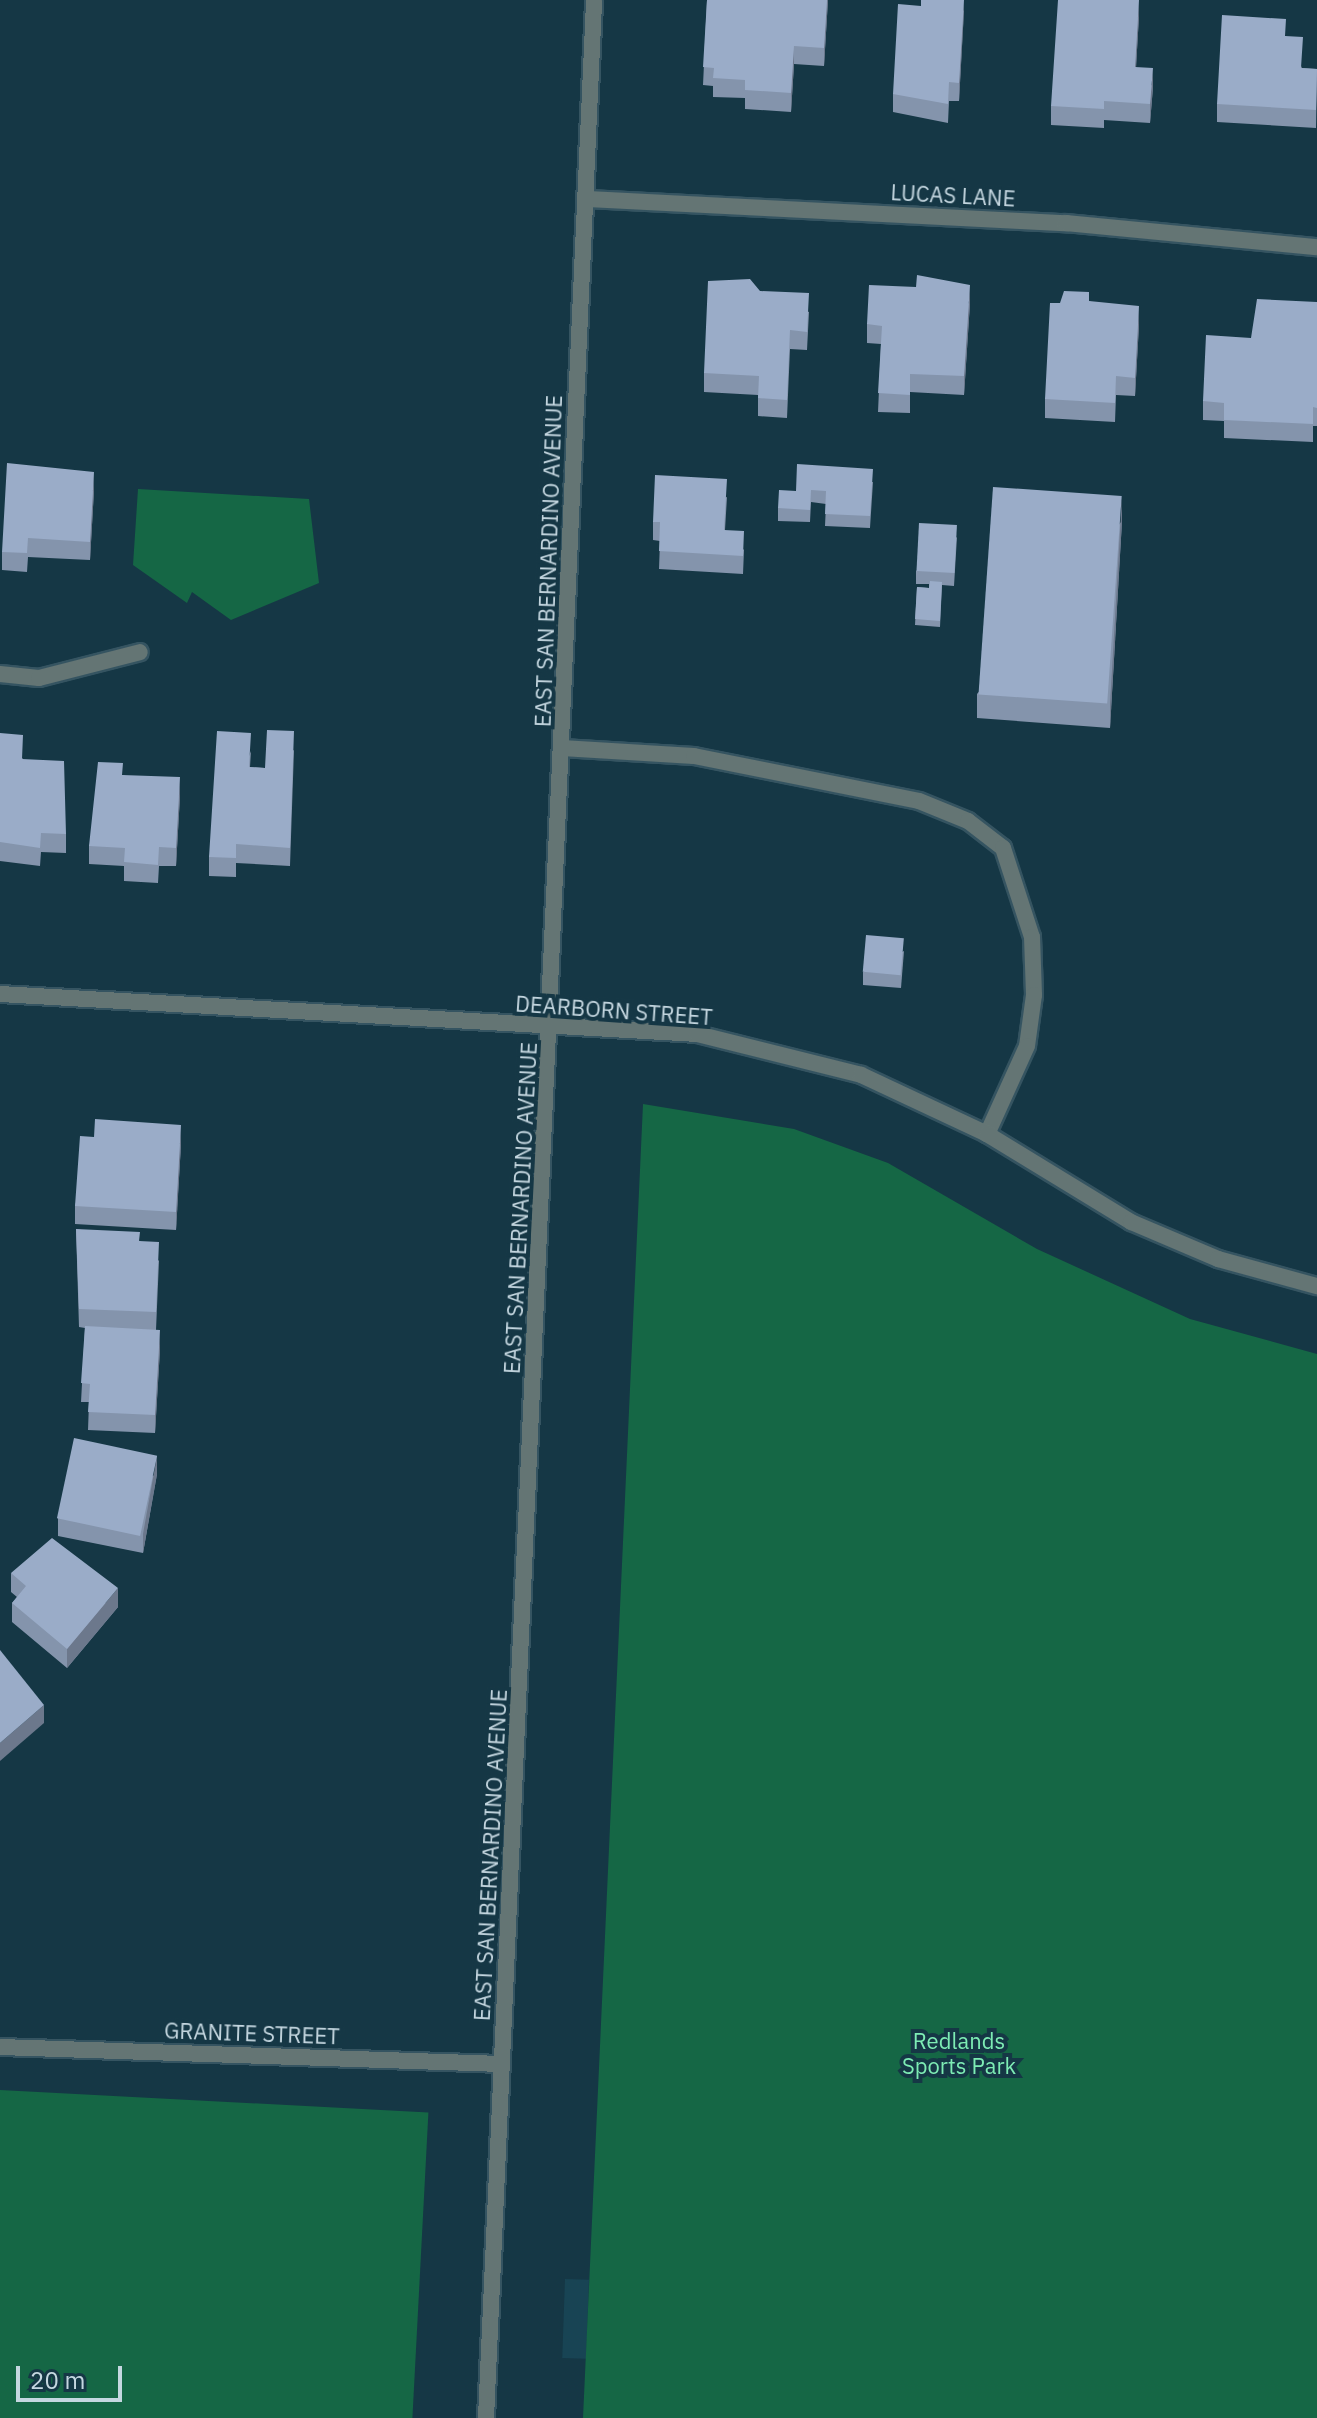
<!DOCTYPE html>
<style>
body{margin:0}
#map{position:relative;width:1317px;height:2418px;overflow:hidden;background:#153745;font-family:"IBM Plex Sans",sans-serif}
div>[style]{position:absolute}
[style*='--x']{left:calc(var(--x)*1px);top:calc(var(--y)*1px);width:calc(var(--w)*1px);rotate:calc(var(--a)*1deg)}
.built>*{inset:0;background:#184454;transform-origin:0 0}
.green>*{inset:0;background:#156745;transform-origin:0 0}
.roads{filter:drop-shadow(2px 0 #355461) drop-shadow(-2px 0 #355461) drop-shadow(0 2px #355461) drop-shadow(0 -2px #355461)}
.service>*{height:16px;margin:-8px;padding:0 8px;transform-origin:8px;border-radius:8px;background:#647574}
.minor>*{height:16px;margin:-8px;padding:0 8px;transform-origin:8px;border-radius:8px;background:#647574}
.tertiary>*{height:16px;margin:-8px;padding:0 8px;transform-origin:8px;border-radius:8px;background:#647574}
.wall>*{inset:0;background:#8494ac}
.shaded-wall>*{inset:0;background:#6c788c}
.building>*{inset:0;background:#9aacc8;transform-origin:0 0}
span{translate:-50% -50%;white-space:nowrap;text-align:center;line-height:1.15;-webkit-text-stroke:8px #153745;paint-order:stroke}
.street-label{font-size:22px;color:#c5d7e0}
.park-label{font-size:22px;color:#7decb4}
.scale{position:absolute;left:16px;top:2366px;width:106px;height:36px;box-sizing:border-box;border:4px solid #c5d7e0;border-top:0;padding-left:10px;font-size:24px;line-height:28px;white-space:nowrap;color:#c5d7e0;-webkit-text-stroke:6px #153745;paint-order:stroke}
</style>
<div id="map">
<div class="built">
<div style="left:565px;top:2279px;width:24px;height:79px;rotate:2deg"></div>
</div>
<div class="green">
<div style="clip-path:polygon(138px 489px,309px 499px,319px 583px,231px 620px,192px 592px,187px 603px,133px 565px)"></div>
<div style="clip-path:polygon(643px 1104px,794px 1129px,888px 1163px,1037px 1249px,1190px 1319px,1317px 1354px,1317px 2418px,583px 2418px)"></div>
<div style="left:0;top:2090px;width:429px;height:328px;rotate:3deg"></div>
</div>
<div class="roads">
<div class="service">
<div style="--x:562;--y:748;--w:132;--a:3.5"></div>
<div style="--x:694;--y:756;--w:229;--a:11.3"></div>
<div style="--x:919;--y:801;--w:53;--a:22.2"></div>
<div style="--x:968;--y:821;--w:44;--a:37.6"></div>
<div style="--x:1003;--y:848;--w:94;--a:72"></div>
<div style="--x:1032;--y:937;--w:58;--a:88"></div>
<div style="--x:1034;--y:995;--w:51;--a:97.8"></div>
<div style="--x:1027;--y:1046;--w:97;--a:114.4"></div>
</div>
<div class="minor">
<div style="--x:586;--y:199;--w:481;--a:2.9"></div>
<div style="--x:1066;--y:223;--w:252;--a:5.5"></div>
<div style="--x:0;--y:674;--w:39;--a:6"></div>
<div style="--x:39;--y:678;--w:104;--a:-14.4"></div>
<div style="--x:0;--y:2047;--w:502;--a:1.94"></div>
</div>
<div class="tertiary">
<div style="--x:0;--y:994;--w:698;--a:3.28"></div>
<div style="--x:697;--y:1034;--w:169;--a:14"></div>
<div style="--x:861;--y:1075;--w:139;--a:25.1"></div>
<div style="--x:987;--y:1134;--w:169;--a:31.4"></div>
<div style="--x:1131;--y:1222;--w:95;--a:23"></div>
<div style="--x:1218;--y:1259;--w:103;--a:15.3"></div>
<div style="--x:486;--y:2418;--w:2420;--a:-87.44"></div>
</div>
</div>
<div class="wall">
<div style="clip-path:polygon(707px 0,828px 0,824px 66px,794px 64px,791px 112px,745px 109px,745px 98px,713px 97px,713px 86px,703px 85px)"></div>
<div style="clip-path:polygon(964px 10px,959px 101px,949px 101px,948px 123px,893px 112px,893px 94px)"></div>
<div style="clip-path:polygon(1139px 16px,1136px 67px,1153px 87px,1150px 123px,1104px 120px,1104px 128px,1051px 125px,1051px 106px)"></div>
<div style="clip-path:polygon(1286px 36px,1302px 68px,1317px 69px,1316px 128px,1217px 122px,1217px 104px)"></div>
<div style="clip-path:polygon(760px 291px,809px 312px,807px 350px,790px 349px,787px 418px,758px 416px,758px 395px,704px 392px,704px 373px)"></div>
<div style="clip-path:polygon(1089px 301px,1139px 325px,1135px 396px,1116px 395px,1115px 422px,1045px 418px,1045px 399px)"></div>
<div style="clip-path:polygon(1317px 302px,1317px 426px,1313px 426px,1313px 442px,1224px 438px,1224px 421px,1203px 420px,1203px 401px,1251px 338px)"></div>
<div style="clip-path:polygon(970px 303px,964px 395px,910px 392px,910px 413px,878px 412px,881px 344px,867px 343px,867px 324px)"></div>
<div style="clip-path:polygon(873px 482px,870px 528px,825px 526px,826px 504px,811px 502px,810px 522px,778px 521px,778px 508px,796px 491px)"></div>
<div style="clip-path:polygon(94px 490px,90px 560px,28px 557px,27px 572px,2px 570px,2px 552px)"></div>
<div style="clip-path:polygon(727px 497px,725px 530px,744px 550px,743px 574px,659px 569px,660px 541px,653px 540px,653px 522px)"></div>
<div style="clip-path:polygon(1122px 521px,1110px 728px,977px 718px,977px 694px)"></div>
<div style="clip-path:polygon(957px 537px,954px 586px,942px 585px,940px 627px,915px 625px,917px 587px,929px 588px,929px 584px,916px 584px,916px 571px)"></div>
<div style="clip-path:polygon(0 733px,23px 759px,66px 834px,66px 853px,41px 852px,40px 866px,0 861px)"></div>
<div style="clip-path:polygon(294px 750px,290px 866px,236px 863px,236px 877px,209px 876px,209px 857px,251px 751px,250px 767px,265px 768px)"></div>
<div style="clip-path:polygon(123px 775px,180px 796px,176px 866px,159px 866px,158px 883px,124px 881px,124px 866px,89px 864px,89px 846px)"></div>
<div style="clip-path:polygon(904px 951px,901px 988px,863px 985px,863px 972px)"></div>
<div style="clip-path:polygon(94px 1137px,181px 1144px,176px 1230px,75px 1224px,75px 1206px)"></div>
<div style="clip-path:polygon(76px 1229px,140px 1241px,159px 1261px,156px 1330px,160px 1349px,155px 1433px,88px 1430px,89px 1402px,81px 1402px,85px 1328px,79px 1327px)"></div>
<div style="clip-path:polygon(157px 1474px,143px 1553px,58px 1536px,58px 1518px)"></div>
<div style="clip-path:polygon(11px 1573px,118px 1607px,67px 1668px,12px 1622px,12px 1603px,17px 1597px,11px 1592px)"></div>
</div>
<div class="shaded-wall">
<div style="clip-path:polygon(827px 0,828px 0,824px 66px,824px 48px)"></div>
<div style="clip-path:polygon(964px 0,964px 10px,959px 101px,959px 83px)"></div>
<div style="clip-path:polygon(1139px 0,1139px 16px,1135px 85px,1135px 67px)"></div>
<div style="clip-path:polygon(794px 46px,794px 64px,791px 112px,791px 93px)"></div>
<div style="clip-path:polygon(1153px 68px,1153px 87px,1150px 123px,1150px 104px)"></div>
<div style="clip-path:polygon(970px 285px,970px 303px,964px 395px,964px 376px)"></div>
<div style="clip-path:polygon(1139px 306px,1139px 325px,1135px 396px,1135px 378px)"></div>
<div style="clip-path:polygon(94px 472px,94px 490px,90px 560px,90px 542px)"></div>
<div style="clip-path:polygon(1122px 497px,1122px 521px,1110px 728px,1110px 704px)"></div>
<div style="clip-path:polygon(180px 777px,180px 796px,176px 866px,176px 848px)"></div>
<div style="clip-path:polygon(181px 1125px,181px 1144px,176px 1230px,176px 1212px)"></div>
<div style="clip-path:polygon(160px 1330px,160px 1349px,155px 1433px,155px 1415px)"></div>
<div style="clip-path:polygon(157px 1456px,157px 1474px,143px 1553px,143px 1534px)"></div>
<div style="clip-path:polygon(118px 1588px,118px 1607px,67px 1668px,67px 1649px)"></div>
<div style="clip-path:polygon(44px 1705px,44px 1723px,0 1761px,0 1743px)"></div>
</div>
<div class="building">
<div style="clip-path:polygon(707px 0,827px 0,824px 48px,794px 46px,791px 93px,745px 90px,745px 80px,713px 78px,714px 68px,703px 67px)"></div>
<div style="clip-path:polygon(921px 0,964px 0,959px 83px,949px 82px,948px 104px,893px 94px,898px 4px,921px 6px)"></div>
<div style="clip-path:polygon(1058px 0,1139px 0,1135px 67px,1153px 68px,1150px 104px,1104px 101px,1104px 109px,1051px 106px)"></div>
<div style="clip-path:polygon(1222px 15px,1286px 19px,1285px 36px,1303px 37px,1301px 68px,1317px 69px,1316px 110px,1217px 104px)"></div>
<div style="clip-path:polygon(917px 275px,970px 285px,964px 376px,910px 374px,910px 395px,878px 393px,882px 326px,867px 324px,869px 285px,916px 287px)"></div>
<div style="clip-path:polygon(750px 279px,760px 291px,809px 293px,807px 332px,790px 330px,787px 400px,758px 398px,759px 376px,704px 373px,708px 281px)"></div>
<div style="clip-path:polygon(1064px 291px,1089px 292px,1089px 301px,1139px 306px,1135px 378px,1116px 376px,1115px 403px,1045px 399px,1050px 303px,1060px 303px)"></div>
<div style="clip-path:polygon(1257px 299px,1317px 302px,1317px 408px,1313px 407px,1313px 424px,1224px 420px,1224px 403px,1203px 401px,1206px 335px,1251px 338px)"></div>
<div style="clip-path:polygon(7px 463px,94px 472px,90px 542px,28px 538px,27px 553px,2px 552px)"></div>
<div style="clip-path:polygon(797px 464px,873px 469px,870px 516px,825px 514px,826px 491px,811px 490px,810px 510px,778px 508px,779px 490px,796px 491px)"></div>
<div style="clip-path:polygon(655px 475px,727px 479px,724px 530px,744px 531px,743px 556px,659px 551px,660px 522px,653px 522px)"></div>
<div style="left:993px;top:487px;width:129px;height:208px;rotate:4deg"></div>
<div style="left:919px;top:523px;width:38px;height:48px;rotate:3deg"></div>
<div style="clip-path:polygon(930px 581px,942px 582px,940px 621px,915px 619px,917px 587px,929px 588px)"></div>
<div style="clip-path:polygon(267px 730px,294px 731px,290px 848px,236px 844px,236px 858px,209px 857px,217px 731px,251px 733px,249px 767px,265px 768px)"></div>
<div style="clip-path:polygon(0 733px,23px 735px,22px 759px,64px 761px,66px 834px,41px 833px,40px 848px,0 842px)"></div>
<div style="clip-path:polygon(98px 762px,123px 763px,122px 775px,180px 777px,176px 848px,159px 847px,158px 865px,124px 862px,125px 848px,89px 846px)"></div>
<div style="left:866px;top:935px;width:38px;height:37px;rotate:5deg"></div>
<div style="clip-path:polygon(95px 1119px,181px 1125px,176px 1212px,75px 1206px,80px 1136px,94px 1137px)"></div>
<div style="clip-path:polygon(76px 1229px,140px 1232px,139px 1241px,159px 1242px,156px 1312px,79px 1309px)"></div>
<div style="clip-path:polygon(85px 1326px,160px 1330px,155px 1415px,88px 1412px,90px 1384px,81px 1383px)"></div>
<div style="left:74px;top:1438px;width:85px;height:82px;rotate:12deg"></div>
<div style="clip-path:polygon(52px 1538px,118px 1588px,67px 1649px,12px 1603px,26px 1586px,11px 1573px)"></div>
<div style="clip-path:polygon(0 1650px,44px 1705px,0 1743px)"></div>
</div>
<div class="street-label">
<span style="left:953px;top:195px;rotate:3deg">LUCAS LANE</span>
<span style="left:548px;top:561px;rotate:-88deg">EAST SAN BERNARDINO AVENUE</span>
<span style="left:614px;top:1010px;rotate:4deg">DEARBORN STREET</span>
<span style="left:520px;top:1208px;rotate:-87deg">EAST SAN BERNARDINO AVENUE</span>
<span style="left:490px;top:1855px;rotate:-87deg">EAST SAN BERNARDINO AVENUE</span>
<span style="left:252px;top:2033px;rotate:2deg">GRANITE STREET</span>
</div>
<div class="park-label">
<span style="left:959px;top:2053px">Redlands<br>Sports Park</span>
</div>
<div class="scale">20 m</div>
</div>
